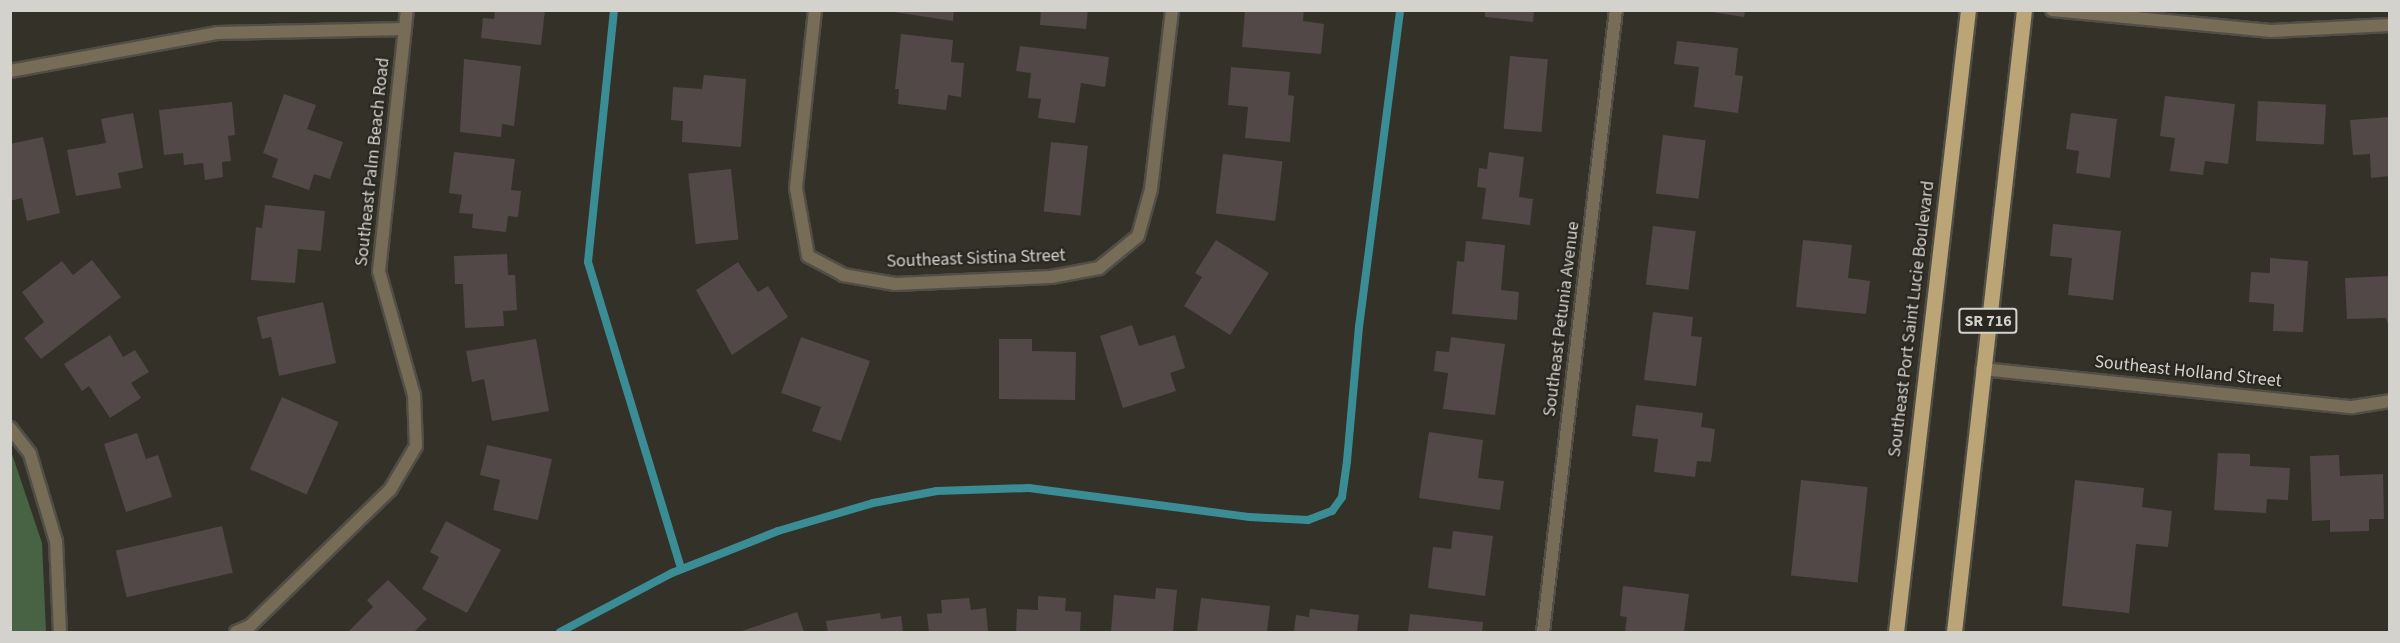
<!DOCTYPE html>
<style>
body{margin:0}
#map{position:relative;width:2400px;height:643px;overflow:hidden;background:#343129;font-family:"Source Sans 3",sans-serif}
div>[style]{position:absolute}
[style*='--x']{left:calc(var(--x)*1px);top:calc(var(--y)*1px);width:calc(var(--w)*1px);rotate:calc(var(--a)*1deg)}
.green>*{inset:0;background:#476344}
.stream>*{height:8px;margin:-4px;padding:0 4px;transform-origin:4px;border-radius:4px;background:#3a8d95}
.building>*{inset:0;background:#524847;transform-origin:0 0}
.roads{filter:drop-shadow(2px 0 #514e47) drop-shadow(-2px 0 #514e47) drop-shadow(0 2px #514e47) drop-shadow(0 -2px #514e47)}
.street>*{height:12px;margin:-6px;padding:0 6px;transform-origin:6px;border-radius:6px;background:#776c55}
.primary>*{height:15px;margin:-7.5px;padding:0 7.5px;transform-origin:7.5px;border-radius:7.5px;background:#bba476}
span{translate:-50% -50%;white-space:nowrap;text-align:center;line-height:1.15;-webkit-text-stroke:4.5px #2a2720;paint-order:stroke}
.shield-label span{padding:2px 4px;background:#2a2720;border:2px solid;border-radius:4px;-webkit-text-stroke-width:0}
.shield-label{font-size:16px;color:#d4d2cd;font-weight:700}
.street-label{font-size:18px;color:#d4d2cd}
.frame{position:absolute;inset:0;border:12px solid #d4d2cd;pointer-events:none}
</style>
<div id="map">
<div class="green">
<div style="clip-path:polygon(11px 451px,42px 543px,46px 632px,11px 632px)"></div>
</div>
<div class="stream">
<div style="--x:614;--y:10;--w:253;--a:95.9"></div>
<div style="--x:588;--y:262;--w:321;--a:73.1"></div>
<div style="--x:560;--y:632;--w:127;--a:-27.8"></div>
<div style="--x:672;--y:573;--w:114;--a:-21.6"></div>
<div style="--x:778;--y:531;--w:99;--a:-16.4"></div>
<div style="--x:873;--y:503;--w:65;--a:-10.6"></div>
<div style="--x:937;--y:491;--w:92;--a:-1.9"></div>
<div style="--x:1029;--y:488;--w:223;--a:7.5"></div>
<div style="--x:1250;--y:517;--w:58;--a:3"></div>
<div style="--x:1308;--y:520;--w:26;--a:-21"></div>
<div style="--x:1332;--y:511;--w:17;--a:-54"></div>
<div style="--x:1342;--y:497;--w:36;--a:-82"></div>
<div style="--x:1347;--y:461;--w:135;--a:-84.9"></div>
<div style="--x:1359;--y:327;--w:320;--a:-82.6"></div>
</div>
<div class="building">
<div style="clip-path:polygon(495px 10px,545px 10px,541px 45px,481px 38px,483px 18px,494px 19px)"></div>
<div style="clip-path:polygon(881px 10px,954px 10px,953px 21px)"></div>
<div style="clip-path:polygon(1041px 10px,1088px 10px,1086px 29px,1040px 25px)"></div>
<div style="clip-path:polygon(1245px 10px,1304px 10px,1303px 21px,1324px 24px,1321px 54px,1242px 47px)"></div>
<div style="clip-path:polygon(1485px 10px,1534px 10px,1533px 22px,1485px 17px)"></div>
<div style="clip-path:polygon(1699px 10px,1745px 10px,1744px 17px)"></div>
<div style="clip-path:polygon(901px 34px,953px 40px,951px 62px,964px 63px,961px 97px,948px 95px,946px 110px,898px 104px,899px 89px,895px 89px)"></div>
<div style="clip-path:polygon(1677px 41px,1738px 48px,1735px 75px,1743px 76px,1738px 113px,1694px 107px,1699px 67px,1674px 64px)"></div>
<div style="clip-path:polygon(1020px 46px,1109px 57px,1105px 87px,1081px 83px,1075px 123px,1038px 118px,1041px 99px,1028px 98px,1031px 73px,1016px 71px)"></div>
<div style="left:1510px;top:56px;width:38px;height:73px;rotate:5deg"></div>
<div style="clip-path:polygon(464px 59px,521px 66px,514px 126px,502px 124px,501px 137px,460px 132px)"></div>
<div style="clip-path:polygon(1231px 67px,1290px 72px,1288px 95px,1294px 96px,1290px 142px,1245px 138px,1248px 107px,1228px 105px)"></div>
<div style="clip-path:polygon(704px 75px,746px 79px,741px 147px,682px 142px,683px 121px,671px 120px,673px 87px,702px 89px)"></div>
<div style="clip-path:polygon(284px 94px,316px 105px,307px 129px,343px 142px,330px 179px,314px 174px,309px 190px,272px 177px,278px 159px,263px 153px)"></div>
<div style="clip-path:polygon(2165px 96px,2235px 104px,2228px 164px,2205px 161px,2203px 175px,2170px 171px,2175px 138px,2160px 136px)"></div>
<div style="left:2258px;top:101px;width:68px;height:40px;rotate:3deg"></div>
<div style="clip-path:polygon(232px 102px,235px 135px,228px 136px,231px 161px,222px 162px,223px 177px,205px 180px,203px 163px,184px 165px,183px 153px,164px 155px,159px 110px)"></div>
<div style="clip-path:polygon(133px 113px,143px 168px,118px 173px,121px 188px,76px 196px,67px 150px,106px 143px,101px 119px)"></div>
<div style="clip-path:polygon(2071px 113px,2117px 119px,2110px 178px,2076px 173px,2079px 151px,2066px 149px)"></div>
<div style="clip-path:polygon(2390px 117px,2390px 176px,2371px 178px,2370px 154px,2353px 155px,2350px 120px)"></div>
<div style="left:1663px;top:135px;width:43px;height:59px;rotate:7deg"></div>
<div style="clip-path:polygon(43px 137px,60px 213px,27px 221px,22px 198px,10px 201px,10px 144px)"></div>
<div style="left:1051px;top:142px;width:37px;height:70px;rotate:6deg"></div>
<div style="clip-path:polygon(454px 152px,515px 159px,511px 190px,521px 191px,518px 217px,508px 216px,506px 232px,472px 228px,473px 214px,459px 213px,462px 195px,449px 193px)"></div>
<div style="clip-path:polygon(1489px 152px,1524px 157px,1519px 197px,1533px 199px,1530px 225px,1482px 219px,1486px 188px,1477px 187px,1479px 168px,1487px 169px)"></div>
<div style="left:1223px;top:154px;width:60px;height:60px;rotate:7deg"></div>
<div style="left:731px;top:169px;width:71px;height:43px;rotate:84deg"></div>
<div style="clip-path:polygon(265px 205px,325px 211px,321px 251px,298px 249px,295px 283px,251px 280px,256px 227px,262px 228px)"></div>
<div style="clip-path:polygon(2053px 224px,2121px 231px,2113px 300px,2068px 295px,2072px 258px,2050px 256px)"></div>
<div style="left:1653px;top:226px;width:43px;height:59px;rotate:7deg"></div>
<div style="clip-path:polygon(1216px 240px,1269px 273px,1230px 335px,1184px 306px,1202px 277px,1195px 273px)"></div>
<div style="clip-path:polygon(1803px 240px,1852px 245px,1848px 278px,1870px 281px,1866px 314px,1796px 307px)"></div>
<div style="clip-path:polygon(1466px 241px,1505px 245px,1501px 290px,1519px 292px,1517px 320px,1452px 314px,1457px 261px,1464px 262px)"></div>
<div style="clip-path:polygon(507px 254px,508px 275px,515px 275px,517px 310px,503px 311px,504px 326px,465px 328px,463px 284px,455px 284px,454px 256px)"></div>
<div style="clip-path:polygon(2270px 258px,2308px 261px,2303px 332px,2273px 331px,2274px 304px,2249px 302px,2251px 272px,2270px 273px)"></div>
<div style="clip-path:polygon(92px 260px,121px 297px,41px 359px,24px 338px,44px 322px,22px 292px,62px 261px,73px 275px)"></div>
<div style="clip-path:polygon(738px 262px,758px 292px,768px 286px,788px 317px,732px 355px,696px 290px)"></div>
<div style="clip-path:polygon(2390px 276px,2390px 329px,2386px 318px,2347px 319px,2345px 278px)"></div>
<div style="clip-path:polygon(323px 302px,336px 363px,279px 376px,271px 337px,262px 339px,257px 317px)"></div>
<div style="clip-path:polygon(1653px 312px,1693px 317px,1691px 336px,1702px 337px,1696px 386px,1644px 380px)"></div>
<div style="clip-path:polygon(1132px 325px,1139px 346px,1175px 335px,1185px 368px,1170px 373px,1176px 391px,1123px 408px,1100px 336px)"></div>
<div style="clip-path:polygon(110px 335px,123px 357px,135px 350px,149px 372px,131px 383px,141px 398px,110px 418px,89px 386px,82px 391px,64px 364px)"></div>
<div style="clip-path:polygon(801px 337px,870px 361px,841px 441px,812px 431px,821px 407px,781px 393px)"></div>
<div style="clip-path:polygon(1451px 337px,1505px 344px,1495px 415px,1443px 409px,1448px 373px,1434px 371px,1436px 351px,1449px 352px)"></div>
<div style="clip-path:polygon(536px 339px,549px 411px,492px 421px,484px 379px,472px 382px,466px 351px)"></div>
<div style="clip-path:polygon(999px 339px,1032px 339px,1032px 351px,1076px 352px,1075px 400px,999px 399px)"></div>
<div style="left:282px;top:397px;width:62px;height:79px;rotate:24deg"></div>
<div style="clip-path:polygon(1636px 405px,1703px 413px,1701px 427px,1715px 429px,1711px 462px,1697px 461px,1695px 477px,1654px 472px,1658px 439px,1632px 436px)"></div>
<div style="clip-path:polygon(1429px 432px,1483px 440px,1478px 478px,1504px 481px,1500px 510px,1419px 498px)"></div>
<div style="clip-path:polygon(137px 433px,146px 459px,158px 455px,172px 497px,126px 512px,104px 444px)"></div>
<div style="clip-path:polygon(487px 445px,552px 459px,538px 520px,493px 510px,500px 480px,480px 475px)"></div>
<div style="clip-path:polygon(2218px 453px,2250px 454px,2250px 466px,2290px 468px,2288px 500px,2267px 499px,2266px 513px,2214px 510px)"></div>
<div style="clip-path:polygon(2339px 455px,2340px 476px,2383px 474px,2384px 519px,2369px 519px,2369px 531px,2330px 532px,2330px 520px,2312px 521px,2310px 456px)"></div>
<div style="left:1801px;top:480px;width:67px;height:96px;rotate:6deg"></div>
<div style="clip-path:polygon(2075px 480px,2144px 488px,2142px 507px,2172px 511px,2168px 547px,2136px 544px,2129px 613px,2062px 606px)"></div>
<div style="clip-path:polygon(446px 521px,501px 550px,467px 613px,422px 589px,439px 557px,430px 552px)"></div>
<div style="left:222px;top:526px;width:48px;height:109px;rotate:77deg"></div>
<div style="clip-path:polygon(1453px 531px,1493px 536px,1485px 596px,1428px 588px,1433px 547px,1451px 549px)"></div>
<div style="clip-path:polygon(388px 580px,427px 619px,414px 632px,348px 632px,373px 607px,367px 600px)"></div>
<div style="clip-path:polygon(1623px 586px,1689px 594px,1684px 632px,1625px 632px,1627px 617px,1620px 616px)"></div>
<div style="clip-path:polygon(1156px 588px,1177px 590px,1173px 632px,1111px 632px,1114px 595px,1155px 599px)"></div>
<div style="clip-path:polygon(1038px 596px,1066px 598px,1065px 611px,1081px 612px,1080px 632px,1016px 632px,1017px 609px,1038px 610px)"></div>
<div style="clip-path:polygon(969px 598px,971px 610px,986px 608px,988px 632px,929px 632px,927px 614px,942px 613px,941px 600px)"></div>
<div style="clip-path:polygon(1201px 598px,1270px 606px,1267px 632px,1197px 632px)"></div>
<div style="clip-path:polygon(1310px 609px,1359px 615px,1357px 632px,1294px 632px,1296px 615px,1309px 617px)"></div>
<div style="clip-path:polygon(797px 612px,804px 632px,739px 632px)"></div>
<div style="clip-path:polygon(880px 613px,881px 619px,901px 616px,903px 632px,828px 632px,826px 621px)"></div>
<div style="clip-path:polygon(1410px 614px,1483px 622px,1482px 632px,1408px 632px)"></div>
</div>
<div class="roads">
<div class="street">
<div style="--x:815;--y:10;--w:179;--a:96.1"></div>
<div style="--x:796;--y:188;--w:69;--a:80"></div>
<div style="--x:808;--y:256;--w:40;--a:28"></div>
<div style="--x:843;--y:275;--w:53;--a:9.8"></div>
<div style="--x:895;--y:284;--w:156;--a:-2.6"></div>
<div style="--x:1051;--y:277;--w:49;--a:-10.6"></div>
<div style="--x:1099;--y:268;--w:50;--a:-39.4"></div>
<div style="--x:1138;--y:236;--w:49;--a:-74.5"></div>
<div style="--x:1151;--y:189;--w:180;--a:-83.3"></div>
<div style="--x:2052;--y:10;--w:220;--a:5.5"></div>
<div style="--x:2271;--y:31;--w:119;--a:-2.9"></div>
<div style="--x:10;--y:71;--w:210;--a:-10.4"></div>
<div style="--x:217;--y:33;--w:188;--a:-1.2"></div>
<div style="--x:1982;--y:369;--w:372;--a:5.9"></div>
<div style="--x:2352;--y:407;--w:38;--a:-9"></div>
<div style="--x:10;--y:428;--w:33;--a:52"></div>
<div style="--x:30;--y:454;--w:91;--a:73.4"></div>
<div style="--x:56;--y:541;--w:91;--a:87.5"></div>
<div style="--x:236;--y:632;--w:15;--a:-23"></div>
<div style="--x:250;--y:626;--w:195;--a:-44.2"></div>
<div style="--x:390;--y:490;--w:51;--a:-59.4"></div>
<div style="--x:416;--y:446;--w:51;--a:-92.2"></div>
<div style="--x:414;--y:395;--w:129;--a:-105.8"></div>
<div style="--x:379;--y:271;--w:262;--a:-83.9"></div>
<div style="--x:1543;--y:632;--w:626;--a:-83.31"></div>
</div>
<div class="primary">
<div style="--x:1896;--y:632;--w:626;--a:-83.4"></div>
<div style="--x:1954;--y:632;--w:626;--a:-83.58"></div>
</div>
</div>
<div class="shield-label">
<span style="left:1988px;top:321px">SR 716</span>
</div>
<div class="street-label">
<span style="left:373px;top:162px;rotate:-84deg">Southeast Palm Beach Road</span>
<span style="left:976px;top:259px;rotate:-2deg">Southeast Sistina Street</span>
<span style="left:1562px;top:319px;rotate:-83deg">Southeast Petunia Avenue</span>
<span style="left:1912px;top:319px;rotate:-83deg">Southeast Port Saint Lucie Boulevard</span>
<span style="left:2188px;top:372px;rotate:6deg">Southeast Holland Street</span>
</div>
<div class="frame"></div>
</div>
